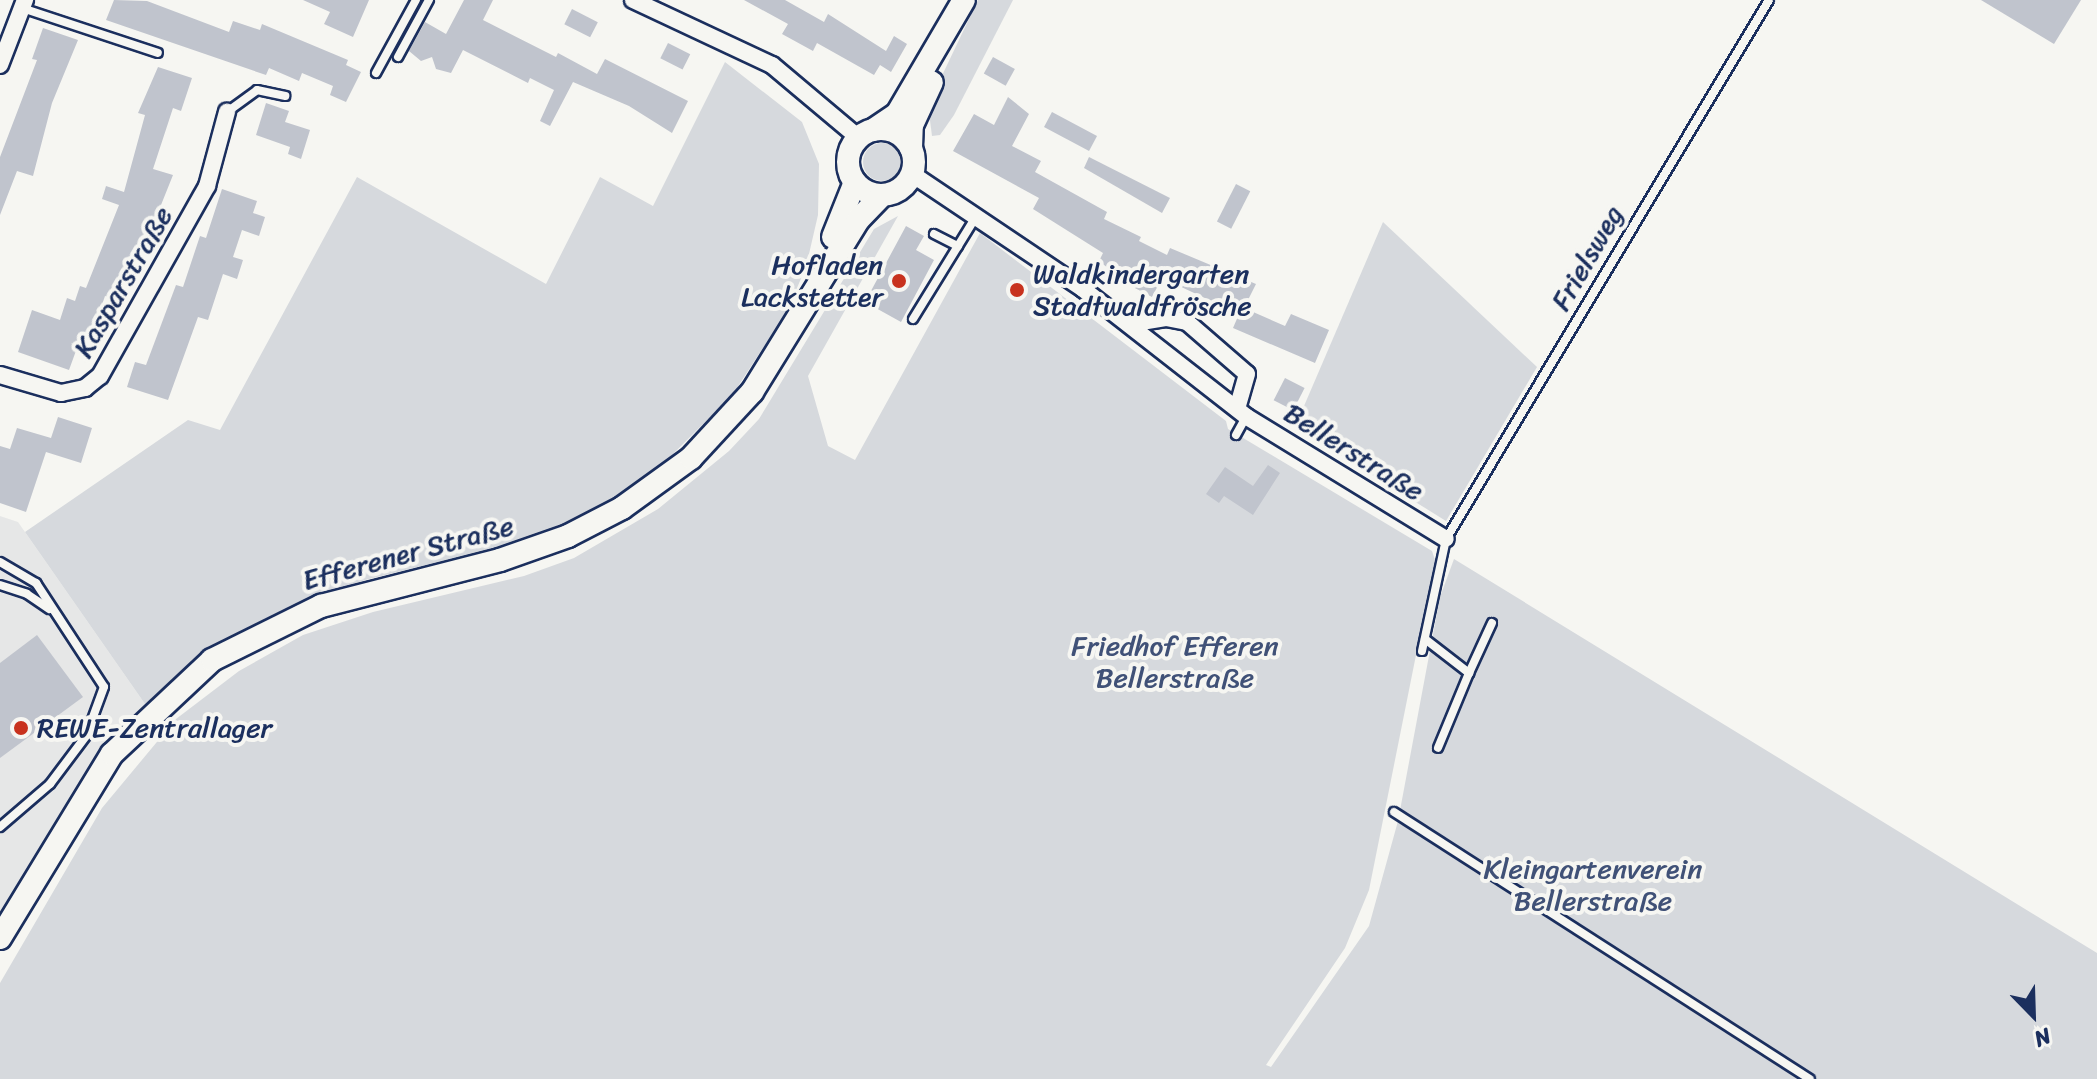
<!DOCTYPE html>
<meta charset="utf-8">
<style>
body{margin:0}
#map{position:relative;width:2097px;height:1079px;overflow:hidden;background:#f6f6f2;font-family:Sriracha,sans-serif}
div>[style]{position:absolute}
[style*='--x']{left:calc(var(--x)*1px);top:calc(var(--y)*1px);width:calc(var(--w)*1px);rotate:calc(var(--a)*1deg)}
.built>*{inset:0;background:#e6e7e7}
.green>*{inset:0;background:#d6d9dd}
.round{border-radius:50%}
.building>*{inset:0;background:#c0c4cd;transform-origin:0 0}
.roads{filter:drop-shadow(2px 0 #1b2f5e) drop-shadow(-2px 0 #1b2f5e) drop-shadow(0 2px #1b2f5e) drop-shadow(0 -2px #1b2f5e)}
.lane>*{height:8px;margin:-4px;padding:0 4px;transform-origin:4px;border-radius:4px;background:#f6f6f2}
.street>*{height:16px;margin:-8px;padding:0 8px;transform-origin:8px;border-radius:8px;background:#f6f6f2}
.secondary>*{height:22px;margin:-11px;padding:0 11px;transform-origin:11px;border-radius:11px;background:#f6f6f2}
.secondary>.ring{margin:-11px;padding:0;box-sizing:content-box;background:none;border:22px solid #f6f6f2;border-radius:50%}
.dots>*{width:22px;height:22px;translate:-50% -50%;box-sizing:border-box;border:4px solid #f6f6f2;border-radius:50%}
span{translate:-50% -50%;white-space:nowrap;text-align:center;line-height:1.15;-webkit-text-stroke:8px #f6f6f2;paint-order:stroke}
.street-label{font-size:28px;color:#1b2f5e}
.poi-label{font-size:28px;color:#1b2f5e}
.right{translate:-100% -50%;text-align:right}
.left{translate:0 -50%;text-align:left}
.park-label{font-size:28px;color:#405177}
.north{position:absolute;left:1993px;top:975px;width:80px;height:80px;-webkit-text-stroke:6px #f6f6f2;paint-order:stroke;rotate:157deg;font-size:22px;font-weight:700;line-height:32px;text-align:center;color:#1b2f5e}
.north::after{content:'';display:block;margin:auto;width:28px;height:36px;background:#1b2f5e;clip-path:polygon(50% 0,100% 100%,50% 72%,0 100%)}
</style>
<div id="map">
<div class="built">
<div style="clip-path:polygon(0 516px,18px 522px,145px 704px,93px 763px,0 914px)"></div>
</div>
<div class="green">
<div style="clip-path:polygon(978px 0,1013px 0,954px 115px,940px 135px,932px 136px,928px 105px)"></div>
<div style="clip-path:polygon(725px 62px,802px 122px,819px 164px,818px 215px,806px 267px,787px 311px,733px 394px,661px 466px,593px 511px,516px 543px,365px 580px,289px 607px,207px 652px,145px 704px,25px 532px,188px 420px,220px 430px,357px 177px,546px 284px,600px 177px,653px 206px)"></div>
<div class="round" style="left:863px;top:143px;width:38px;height:38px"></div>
<div style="clip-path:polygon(898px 216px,808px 376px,828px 446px,855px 460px,980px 233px,1226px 421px,1228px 429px,1432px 551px,1435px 560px,1369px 890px,1345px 948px,1266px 1065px,1271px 1067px,1369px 926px,1398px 821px,1440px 597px,1454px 559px,2097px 953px,2097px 1079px,0 1079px,0 983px,102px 808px,176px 719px,239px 671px,303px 635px,373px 612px,524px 576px,574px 558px,658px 509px,729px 451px,759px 419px,874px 229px)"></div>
<div style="clip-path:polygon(1383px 222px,1537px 367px,1446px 521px,1295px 427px)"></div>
</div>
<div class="building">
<div style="clip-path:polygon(114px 0,147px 1px,229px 32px,233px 21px,260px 30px,262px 24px,348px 60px,346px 65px,361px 72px,346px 102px,330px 95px,333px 86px,302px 73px,299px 81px,269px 68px,266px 75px,106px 20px)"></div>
<div style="clip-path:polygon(303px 0,369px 0,353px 37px,324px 24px,330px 12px)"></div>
<div style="clip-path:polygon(464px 0,493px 0,483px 20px,556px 57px,558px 53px,597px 74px,605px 59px,688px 101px,672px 133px,629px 106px,573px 82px,550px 126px,540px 121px,554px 90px,530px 78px,528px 83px,463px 50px,451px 73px,436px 69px,432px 57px,421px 61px,409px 51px,425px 22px,446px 34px)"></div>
<div style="clip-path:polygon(744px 0,785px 0,824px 22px,828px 14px,886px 51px,894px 36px,907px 44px,891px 72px,880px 65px,874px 75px,817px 43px,813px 51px,782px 34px,788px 24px)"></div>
<div style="clip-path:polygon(1981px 0,2081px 0,2054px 44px)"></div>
<div style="left:572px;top:9px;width:29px;height:17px;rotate:27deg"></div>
<div style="clip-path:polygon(43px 28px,78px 40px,52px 103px,33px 176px,17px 171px,0 215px,0 157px,37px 60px,32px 59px)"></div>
<div style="left:668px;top:43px;width:25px;height:17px;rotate:27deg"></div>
<div style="left:993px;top:57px;width:25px;height:19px;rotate:29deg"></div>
<div style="clip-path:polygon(158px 67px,192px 78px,181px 111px,173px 108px,153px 169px,173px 175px,141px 255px,133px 252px,118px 300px,105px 296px,91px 337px,87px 335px,82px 349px,77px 348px,69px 370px,18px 352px,32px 310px,60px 320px,67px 298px,75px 301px,80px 286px,86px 288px,119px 205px,102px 199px,106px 186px,124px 192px,145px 115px,138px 113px)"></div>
<div style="clip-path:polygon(1008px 97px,1029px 114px,1012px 146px,1041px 161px,1035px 172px,1107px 212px,1104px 219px,1141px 237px,1139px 241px,1167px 255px,1170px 248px,1256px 284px,1244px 308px,1285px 326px,1291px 314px,1329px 330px,1315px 363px,1233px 328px,1239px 314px,1162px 278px,1152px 297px,1131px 286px,1099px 261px,1103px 253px,1033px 209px,1039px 198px,953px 151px,974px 114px,994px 125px)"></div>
<div style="clip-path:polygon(266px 103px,289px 111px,285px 122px,310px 130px,301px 159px,288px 154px,290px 147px,256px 135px)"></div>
<div style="left:1052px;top:112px;width:51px;height:17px;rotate:28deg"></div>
<div style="clip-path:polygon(1089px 157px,1170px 198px,1162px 213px,1084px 168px)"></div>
<div style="left:1236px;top:184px;width:16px;height:42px;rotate:27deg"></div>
<div style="clip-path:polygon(222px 189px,257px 201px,253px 213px,265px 217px,259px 236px,242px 230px,233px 257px,243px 260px,237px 279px,223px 274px,208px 320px,198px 317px,168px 400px,127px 387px,135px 362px,146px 365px,176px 285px,183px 287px,200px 236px,206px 238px)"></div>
<div style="clip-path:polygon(906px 226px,924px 236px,916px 250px,934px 260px,901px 322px,865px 302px)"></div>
<div style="left:1285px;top:378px;width:22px;height:25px;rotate:27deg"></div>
<div style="clip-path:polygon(58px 417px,92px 428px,81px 463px,46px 452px,26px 512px,0 503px,0 446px,10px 449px,17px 428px,51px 438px)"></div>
<div style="clip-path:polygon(1268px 465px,1280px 473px,1253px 515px,1224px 496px,1219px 503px,1206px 494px,1225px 467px,1253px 486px)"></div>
<div style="clip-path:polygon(37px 635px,83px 697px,0 758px,0 663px)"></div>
</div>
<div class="roads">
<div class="lane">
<div style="--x:22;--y:8;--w:143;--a:18.3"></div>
<div style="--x:398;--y:57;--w:65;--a:-61.5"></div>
<div style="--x:376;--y:73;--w:83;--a:-61.3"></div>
<div style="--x:227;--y:112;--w:37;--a:-36"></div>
<div style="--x:257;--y:90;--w:29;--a:12"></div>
<div style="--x:934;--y:234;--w:27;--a:27"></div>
<div style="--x:913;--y:319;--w:122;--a:-58.4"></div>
<div style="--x:1236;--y:435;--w:21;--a:-61"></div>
<div style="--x:0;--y:562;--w:42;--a:30.3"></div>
<div style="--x:36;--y:583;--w:124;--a:56.8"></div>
<div style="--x:104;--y:687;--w:52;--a:110.2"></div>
<div style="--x:86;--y:736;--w:60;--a:126.9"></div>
<div style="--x:50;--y:784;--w:66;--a:139.3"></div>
<div style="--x:0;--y:585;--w:28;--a:18"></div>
<div style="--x:27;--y:594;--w:27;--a:34"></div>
<div style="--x:1425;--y:639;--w:56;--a:37.7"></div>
<div style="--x:1469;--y:673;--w:81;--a:112.5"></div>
<div style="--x:1422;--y:651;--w:115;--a:-77.9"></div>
<div style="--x:1446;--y:539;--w:628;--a:-59.07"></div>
<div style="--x:1469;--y:673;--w:55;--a:-65.3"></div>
<div style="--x:1394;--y:812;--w:494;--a:32.7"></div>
</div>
<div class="street">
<div style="--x:633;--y:0;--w:153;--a:25.1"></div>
<div style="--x:772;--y:65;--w:114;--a:40"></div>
<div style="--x:0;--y:65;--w:70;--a:-69"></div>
<div style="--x:912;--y:174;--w:206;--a:33.9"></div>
<div style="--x:1083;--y:289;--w:208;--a:38"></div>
<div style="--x:1247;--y:417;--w:233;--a:31.5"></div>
<div style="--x:1129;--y:324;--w:37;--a:-9"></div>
<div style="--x:1166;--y:318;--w:21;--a:11"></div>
<div style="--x:1187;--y:322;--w:79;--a:40.9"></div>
<div style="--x:1247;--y:374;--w:36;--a:106"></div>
<div style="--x:0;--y:375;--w:64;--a:16.4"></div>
<div style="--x:61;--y:393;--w:25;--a:-12"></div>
<div style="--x:85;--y:388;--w:19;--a:-39"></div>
<div style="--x:100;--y:376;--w:218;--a:-60.6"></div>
<div style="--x:207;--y:186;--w:77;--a:-74.9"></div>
</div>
<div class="secondary">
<div class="ring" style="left:848px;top:129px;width:44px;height:44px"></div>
<div style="--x:873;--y:130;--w:29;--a:-34"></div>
<div style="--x:897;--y:114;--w:132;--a:-59.6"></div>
<div style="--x:911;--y:148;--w:23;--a:-88"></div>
<div style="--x:912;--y:125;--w:47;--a:-65.1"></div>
<div style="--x:833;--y:237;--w:59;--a:-68.2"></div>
<div style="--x:0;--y:938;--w:215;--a:-58.7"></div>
<div style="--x:112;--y:754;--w:137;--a:-43.2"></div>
<div style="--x:212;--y:660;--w:122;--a:-26.4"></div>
<div style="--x:321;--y:606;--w:185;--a:-14.4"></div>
<div style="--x:500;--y:560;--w:72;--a:-19.4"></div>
<div style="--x:568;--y:536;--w:61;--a:-27.4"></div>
<div style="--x:622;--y:508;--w:85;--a:-35.9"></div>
<div style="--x:691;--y:458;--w:90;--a:-47.3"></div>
<div style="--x:752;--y:392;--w:203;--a:-58.3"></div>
<div style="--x:859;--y:219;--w:33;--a:-46"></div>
</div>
</div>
<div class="dots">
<div style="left:899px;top:281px;background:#c8321e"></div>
<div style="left:1017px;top:290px;background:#c8321e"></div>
<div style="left:21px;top:728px;background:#c8321e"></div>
</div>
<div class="street-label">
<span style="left:1587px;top:258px;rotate:-60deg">Frielsweg</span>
<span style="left:123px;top:282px;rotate:-60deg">Kasparstraße</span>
<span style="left:1354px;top:452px;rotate:32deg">Bellerstraße</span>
<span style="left:408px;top:553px;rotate:-15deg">Efferener Straße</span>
</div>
<div class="poi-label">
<span class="right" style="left:883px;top:281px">Hofladen<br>Lackstetter</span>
<span class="left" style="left:1033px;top:290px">Waldkindergarten<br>Stadtwaldfrösche</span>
<span class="left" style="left:37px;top:728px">REWE-Zentrallager</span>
</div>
<div class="park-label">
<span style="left:1175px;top:662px">Friedhof Efferen<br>Bellerstraße</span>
<span style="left:1593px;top:885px">Kleingartenverein<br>Bellerstraße</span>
</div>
<div class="north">N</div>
</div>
